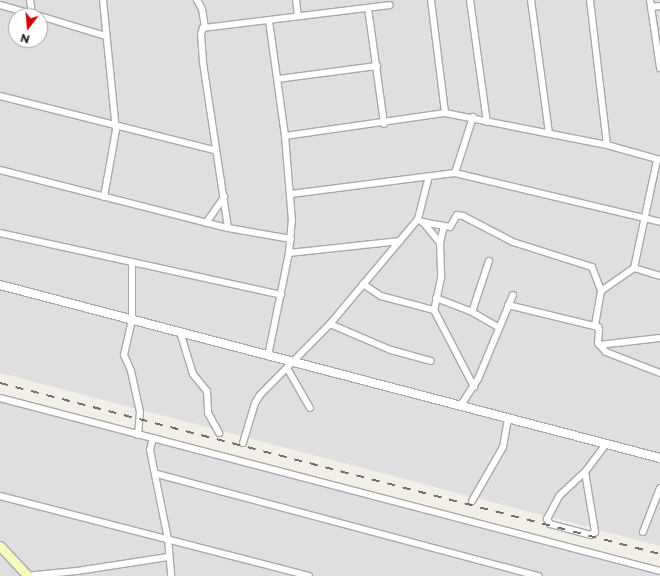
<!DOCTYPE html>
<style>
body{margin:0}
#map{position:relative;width:660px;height:576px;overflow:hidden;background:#f2efe9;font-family:Montserrat,sans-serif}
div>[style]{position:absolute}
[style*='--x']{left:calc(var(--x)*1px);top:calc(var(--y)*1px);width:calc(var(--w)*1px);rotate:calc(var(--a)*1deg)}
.residential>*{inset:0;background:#e0dfdf}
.roads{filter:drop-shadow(1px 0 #a9a9a9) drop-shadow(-1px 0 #a9a9a9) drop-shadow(0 1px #a9a9a9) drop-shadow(0 -1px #a9a9a9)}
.minor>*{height:6px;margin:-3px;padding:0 3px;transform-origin:3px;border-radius:3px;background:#fff}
.tertiary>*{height:8px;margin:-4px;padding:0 4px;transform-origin:4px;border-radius:4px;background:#fff}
.secondary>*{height:9px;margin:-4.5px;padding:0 4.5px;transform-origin:4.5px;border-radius:4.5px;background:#f7fabf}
.rail>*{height:2px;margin-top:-1px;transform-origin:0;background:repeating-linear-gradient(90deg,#707070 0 8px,transparent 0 16px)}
span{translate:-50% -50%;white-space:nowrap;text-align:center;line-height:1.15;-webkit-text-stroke:3px #fff;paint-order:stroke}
.north{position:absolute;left:8px;top:8px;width:40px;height:40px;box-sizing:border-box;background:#fff;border:1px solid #a7a7a7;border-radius:50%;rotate:196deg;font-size:11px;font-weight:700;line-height:16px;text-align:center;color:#222}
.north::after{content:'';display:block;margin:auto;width:14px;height:18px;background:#d40000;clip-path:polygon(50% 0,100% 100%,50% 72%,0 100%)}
</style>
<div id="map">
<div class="residential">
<div style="clip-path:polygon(evenodd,0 0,660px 0,660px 546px,0 373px,0 0,16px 16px,40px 16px,40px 40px,16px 40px,16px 16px)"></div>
<div style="clip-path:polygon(0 396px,660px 570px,660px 576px,0 576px)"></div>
</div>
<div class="roads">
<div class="minor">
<div style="--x:30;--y:0;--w:14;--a:82"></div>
<div style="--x:103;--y:0;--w:131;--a:84.3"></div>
<div style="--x:116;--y:130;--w:68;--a:100.2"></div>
<div style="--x:197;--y:0;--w:10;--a:61"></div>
<div style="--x:202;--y:9;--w:18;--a:81"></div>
<div style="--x:296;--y:0;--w:16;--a:83"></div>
<div style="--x:431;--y:0;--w:114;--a:82.9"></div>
<div style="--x:470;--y:0;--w:123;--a:82.1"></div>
<div style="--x:531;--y:0;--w:134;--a:82.3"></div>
<div style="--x:590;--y:0;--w:146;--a:83.3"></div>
<div style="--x:650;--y:0;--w:69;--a:81.6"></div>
<div style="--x:0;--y:5;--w:41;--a:15.8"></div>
<div style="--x:651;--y:7;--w:9;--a:-6"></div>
<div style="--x:368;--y:8;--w:117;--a:82.1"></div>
<div style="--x:40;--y:16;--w:69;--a:16.9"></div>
<div style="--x:278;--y:79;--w:100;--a:-7.5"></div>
<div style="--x:0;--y:96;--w:221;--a:14.2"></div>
<div style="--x:285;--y:136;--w:162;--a:-8.2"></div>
<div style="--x:445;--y:113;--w:165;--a:11.2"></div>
<div style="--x:607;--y:145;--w:55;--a:15.8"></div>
<div style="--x:657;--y:160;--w:110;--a:102"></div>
<div style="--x:634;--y:268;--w:40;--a:145.1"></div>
<div style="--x:601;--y:291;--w:34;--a:100"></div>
<div style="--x:595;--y:324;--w:7;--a:56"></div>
<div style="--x:599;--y:330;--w:13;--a:94"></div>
<div style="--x:598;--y:343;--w:12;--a:48"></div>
<div style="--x:606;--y:352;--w:58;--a:21.3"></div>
<div style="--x:0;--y:170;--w:235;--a:14.3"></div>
<div style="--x:228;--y:228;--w:64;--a:9.9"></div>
<div style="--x:455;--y:173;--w:59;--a:-72.2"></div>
<div style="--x:291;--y:194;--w:165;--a:-7.3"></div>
<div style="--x:455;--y:173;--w:211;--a:13.4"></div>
<div style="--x:422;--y:222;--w:28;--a:10"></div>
<div style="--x:450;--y:227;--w:14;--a:-60"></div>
<div style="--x:457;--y:215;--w:6;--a:9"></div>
<div style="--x:463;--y:216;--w:56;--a:27.5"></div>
<div style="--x:513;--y:242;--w:83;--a:17.6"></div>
<div style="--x:592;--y:267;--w:26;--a:69"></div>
<div style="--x:423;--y:222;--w:27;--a:51"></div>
<div style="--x:440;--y:243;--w:35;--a:88"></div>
<div style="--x:441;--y:278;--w:33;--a:102"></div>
<div style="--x:206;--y:223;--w:32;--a:-55"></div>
<div style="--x:228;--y:228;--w:168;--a:-98.6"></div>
<div style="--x:203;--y:62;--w:28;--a:-94"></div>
<div style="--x:201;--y:34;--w:6;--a:-72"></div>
<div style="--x:203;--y:28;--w:188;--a:-7"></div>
<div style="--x:0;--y:233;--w:288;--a:12.4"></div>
<div style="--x:440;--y:243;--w:17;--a:-77"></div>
<div style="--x:289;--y:253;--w:112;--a:-6.2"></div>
<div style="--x:132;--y:263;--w:57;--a:90"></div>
<div style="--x:132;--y:320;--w:36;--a:103"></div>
<div style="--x:124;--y:355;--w:17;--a:66"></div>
<div style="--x:131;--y:371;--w:42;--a:77.6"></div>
<div style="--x:140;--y:412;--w:23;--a:95"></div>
<div style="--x:634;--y:268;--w:27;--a:17"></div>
<div style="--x:363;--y:284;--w:22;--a:34"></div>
<div style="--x:381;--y:296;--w:55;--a:14.8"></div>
<div style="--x:434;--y:310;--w:87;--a:62.5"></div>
<div style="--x:436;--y:298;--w:39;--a:21"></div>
<div style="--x:472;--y:312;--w:30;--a:30"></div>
<div style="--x:508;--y:305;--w:93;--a:13.7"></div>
<div style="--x:472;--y:312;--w:54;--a:-71.6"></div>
<div style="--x:330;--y:324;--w:66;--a:23.1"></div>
<div style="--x:391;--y:350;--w:41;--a:15.4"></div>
<div style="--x:180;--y:332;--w:44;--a:72.8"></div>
<div style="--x:193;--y:374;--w:22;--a:51"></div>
<div style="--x:207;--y:391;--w:22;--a:87"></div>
<div style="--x:208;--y:413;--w:23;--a:61"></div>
<div style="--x:599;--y:345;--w:61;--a:-6.5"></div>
<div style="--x:268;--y:356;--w:105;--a:-78.5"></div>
<div style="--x:289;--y:253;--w:32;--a:-85"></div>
<div style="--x:292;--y:221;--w:85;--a:-94.7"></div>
<div style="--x:285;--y:136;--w:117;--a:-97.9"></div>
<div style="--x:287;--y:368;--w:46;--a:60.1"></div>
<div style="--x:0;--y:398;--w:682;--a:14.69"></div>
<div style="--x:461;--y:405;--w:31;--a:-57"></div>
<div style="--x:478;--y:379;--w:91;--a:-67.4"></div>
<div style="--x:153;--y:438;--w:12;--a:104"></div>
<div style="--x:150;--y:450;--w:91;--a:78.6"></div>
<div style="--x:168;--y:539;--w:37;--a:85"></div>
<div style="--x:243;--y:443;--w:42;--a:-73.3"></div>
<div style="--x:255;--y:403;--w:9;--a:-58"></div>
<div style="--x:260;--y:395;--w:100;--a:-45.4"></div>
<div style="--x:330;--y:324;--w:137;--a:-50"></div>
<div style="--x:418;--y:219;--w:44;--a:-75.7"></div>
<div style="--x:585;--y:472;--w:61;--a:80.5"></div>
<div style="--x:595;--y:532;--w:5;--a:143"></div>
<div style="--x:591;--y:535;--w:42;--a:-165"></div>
<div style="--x:550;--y:524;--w:6;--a:-121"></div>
<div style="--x:547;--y:519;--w:26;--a:-62"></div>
<div style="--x:559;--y:496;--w:35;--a:-43"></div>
<div style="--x:585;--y:472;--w:35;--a:-53"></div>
<div style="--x:157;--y:474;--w:395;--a:15"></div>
<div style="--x:0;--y:496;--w:319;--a:14.5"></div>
<div style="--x:472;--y:501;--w:62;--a:-60.1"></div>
<div style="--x:503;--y:447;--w:29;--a:-80"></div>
<div style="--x:643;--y:532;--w:47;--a:-68.9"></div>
<div style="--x:25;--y:576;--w:52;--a:-5.5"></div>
<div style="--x:77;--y:571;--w:92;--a:-8.7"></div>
</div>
<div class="tertiary">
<div style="--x:0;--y:285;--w:682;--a:14.69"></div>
</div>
<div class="secondary">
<div style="--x:0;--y:546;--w:41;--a:47"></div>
</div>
</div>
<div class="rail">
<div style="--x:0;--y:383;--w:682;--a:14.53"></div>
</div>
<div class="north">N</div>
</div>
